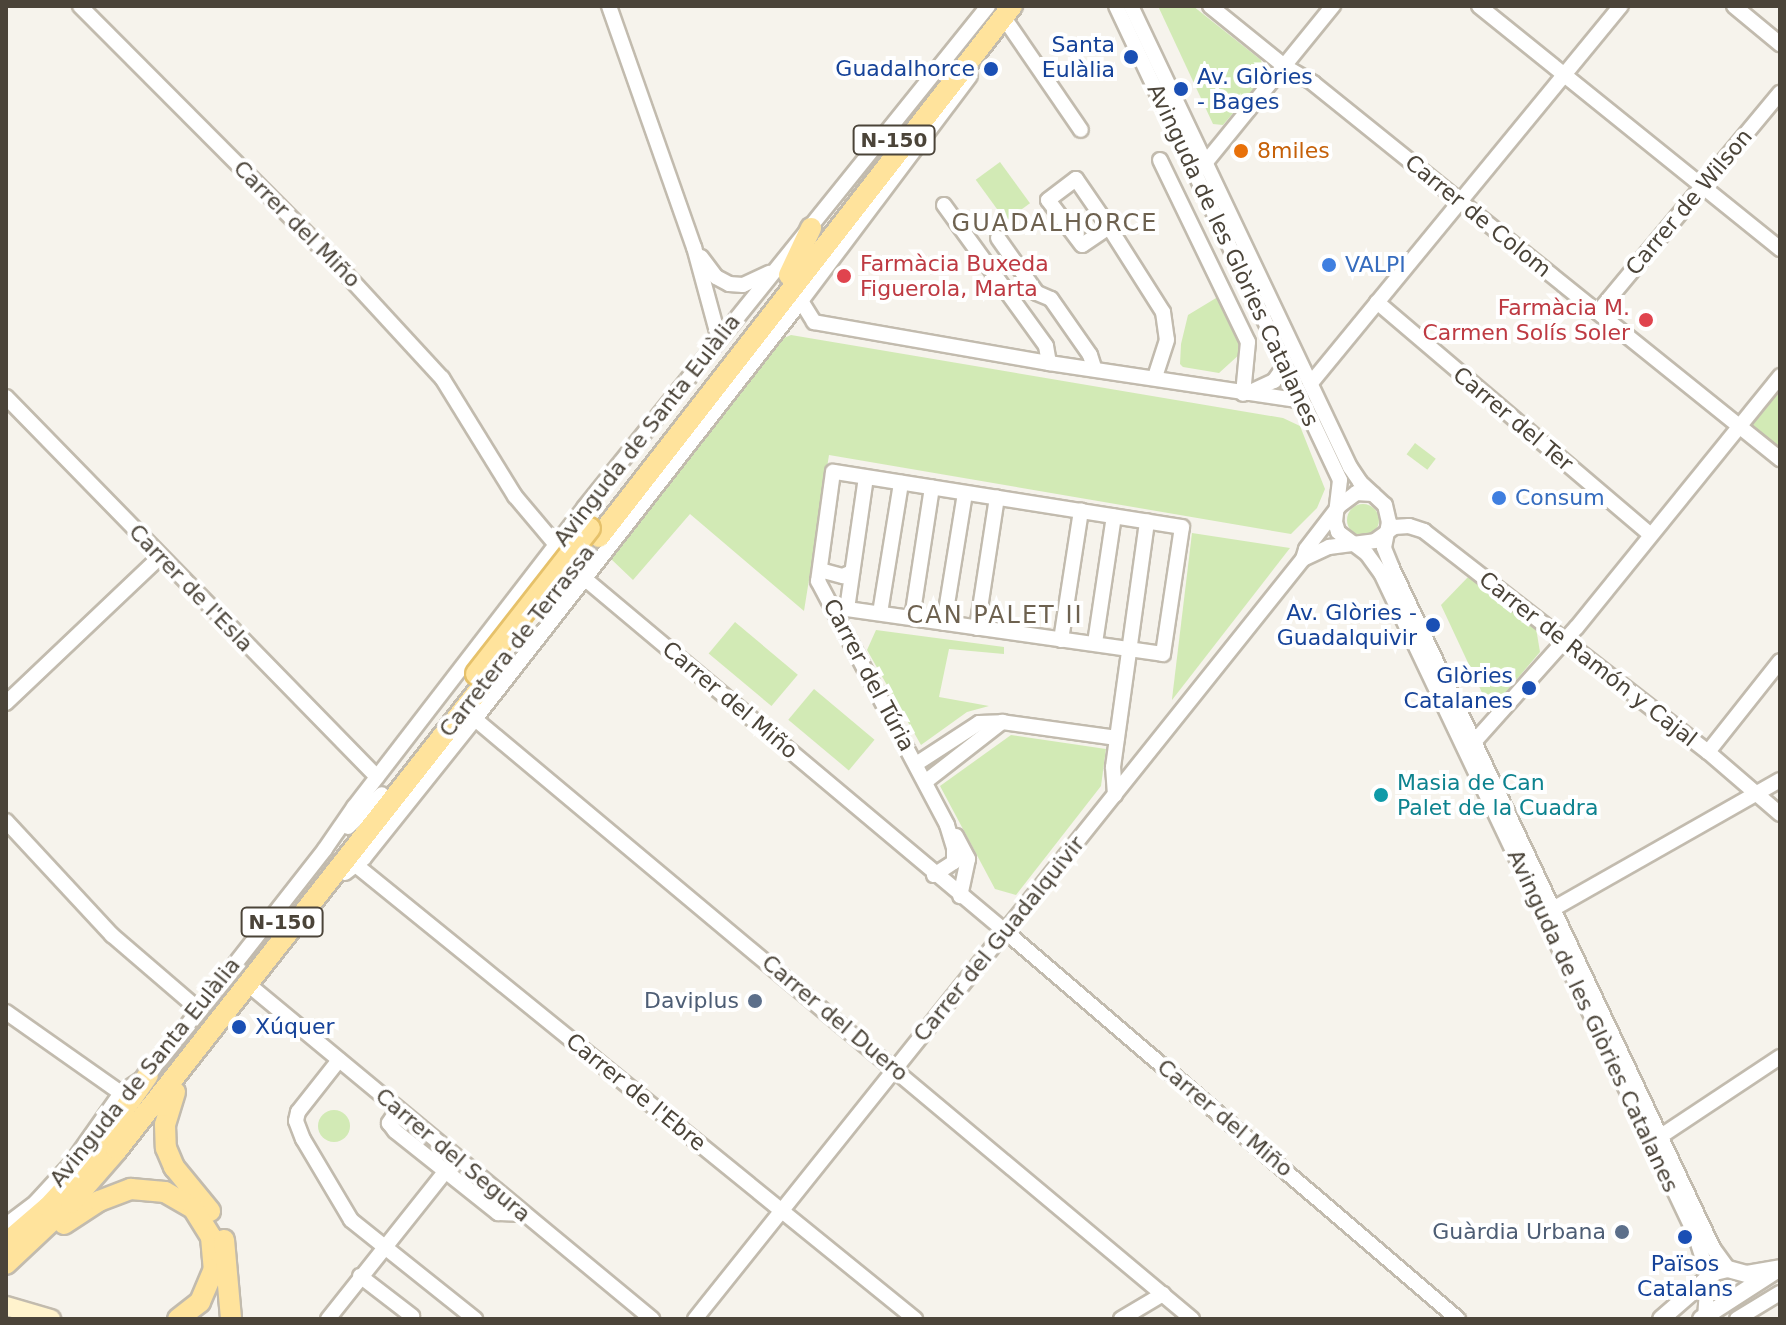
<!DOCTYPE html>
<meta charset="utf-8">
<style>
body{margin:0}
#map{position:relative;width:1786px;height:1325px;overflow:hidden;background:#f6f3ec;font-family:"DejaVu Sans",sans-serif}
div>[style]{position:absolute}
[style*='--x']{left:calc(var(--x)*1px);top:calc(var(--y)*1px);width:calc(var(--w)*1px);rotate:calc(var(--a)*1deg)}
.green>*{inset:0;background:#d2eab5;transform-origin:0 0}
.round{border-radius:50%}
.roads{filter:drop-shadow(2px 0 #c2bbae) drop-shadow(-2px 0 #c2bbae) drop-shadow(0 2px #c2bbae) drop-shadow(0 -2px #c2bbae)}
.minor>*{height:14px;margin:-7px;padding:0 7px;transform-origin:7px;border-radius:7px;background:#fff}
.tertiary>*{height:16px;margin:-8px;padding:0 8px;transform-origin:8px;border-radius:8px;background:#fff}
.secondary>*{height:18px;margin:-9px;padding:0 9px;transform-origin:9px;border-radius:9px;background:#fff3cd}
.primary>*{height:20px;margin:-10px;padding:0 10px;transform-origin:10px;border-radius:10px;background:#ffe39c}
.bridges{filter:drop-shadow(2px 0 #e6c16a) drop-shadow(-2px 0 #e6c16a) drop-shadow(0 2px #e6c16a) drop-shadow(0 -2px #e6c16a)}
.primary-bridge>*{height:20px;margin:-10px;padding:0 10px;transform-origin:10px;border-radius:10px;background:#ffe39c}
.dots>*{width:22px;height:22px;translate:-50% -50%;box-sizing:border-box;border:4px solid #fff;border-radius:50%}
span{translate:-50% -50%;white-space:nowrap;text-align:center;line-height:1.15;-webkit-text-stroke:8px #fff;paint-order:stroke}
.shield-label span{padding:2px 6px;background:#fff;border:2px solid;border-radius:6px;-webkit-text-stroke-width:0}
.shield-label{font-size:20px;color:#4b4439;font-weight:700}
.transit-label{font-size:22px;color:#164399}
.right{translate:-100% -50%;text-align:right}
.left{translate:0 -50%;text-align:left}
.food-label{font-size:22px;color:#c56008}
.street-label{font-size:22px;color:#4b4439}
.health-label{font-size:22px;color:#be3a42}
.shop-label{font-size:22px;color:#366cbe}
.culture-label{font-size:22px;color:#0d838f}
.service-label{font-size:22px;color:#4e5e75}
.neighbourhood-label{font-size:24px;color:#6e6250;letter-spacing:2px}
.frame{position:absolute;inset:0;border:8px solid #4b4439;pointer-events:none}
</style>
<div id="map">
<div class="green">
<div style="clip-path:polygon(1158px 6px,1193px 6px,1261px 60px,1265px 75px,1223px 125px,1213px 124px)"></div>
<div style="left:1000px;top:162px;width:51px;height:30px;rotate:54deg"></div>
<div style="clip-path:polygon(1221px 295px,1244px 338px,1239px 341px,1241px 353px,1219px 373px,1183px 367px,1180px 364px,1181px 344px,1188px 315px)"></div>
<div style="clip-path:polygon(791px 335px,1283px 418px,1300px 426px,1325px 489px,1317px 508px,1291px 534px,829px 455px,804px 611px,690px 514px,633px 580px,610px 558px,777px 341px)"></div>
<div style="clip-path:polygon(1780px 390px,1780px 451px,1749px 426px)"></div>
<div style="left:1415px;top:443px;width:26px;height:14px;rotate:37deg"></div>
<div class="round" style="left:1347px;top:504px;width:32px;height:32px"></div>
<div style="clip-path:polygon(1192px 533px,1290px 548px,1172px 700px,1172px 699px)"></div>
<div style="clip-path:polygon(1470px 575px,1536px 628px,1540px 652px,1499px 700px,1484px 697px,1441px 605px)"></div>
<div style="left:735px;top:622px;width:82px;height:41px;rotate:40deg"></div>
<div style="clip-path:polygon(876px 630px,1004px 647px,1004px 654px,949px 649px,939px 697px,989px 706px,967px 712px,921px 745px,867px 650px)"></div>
<div style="left:814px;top:689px;width:79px;height:40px;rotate:40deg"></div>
<div style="clip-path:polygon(1011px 735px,1106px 749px,1101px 786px,1016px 895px,995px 889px,940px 786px)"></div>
<div class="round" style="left:318px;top:1110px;width:32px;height:32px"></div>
</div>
<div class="roads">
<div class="minor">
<div style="--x:80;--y:6;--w:357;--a:45.1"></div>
<div style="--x:332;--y:259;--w:162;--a:47.3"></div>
<div style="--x:442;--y:378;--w:139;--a:58.3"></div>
<div style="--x:515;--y:496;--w:107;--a:49.9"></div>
<div style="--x:584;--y:578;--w:551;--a:39.99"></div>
<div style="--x:1006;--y:932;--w:595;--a:40.57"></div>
<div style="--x:609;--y:6;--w:256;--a:70.6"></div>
<div style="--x:694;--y:247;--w:95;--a:74.8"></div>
<div style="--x:1116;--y:6;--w:524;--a:64.71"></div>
<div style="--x:1340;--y:480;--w:42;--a:96.8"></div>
<div style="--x:1335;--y:522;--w:10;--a:73"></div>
<div style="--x:1338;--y:532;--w:36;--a:37"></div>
<div style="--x:1367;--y:554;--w:24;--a:54"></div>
<div style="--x:1381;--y:573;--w:732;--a:64.59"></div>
<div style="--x:1695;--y:1234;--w:43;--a:72.4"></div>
<div style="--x:1708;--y:1275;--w:44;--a:93.9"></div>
<div style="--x:1131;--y:6;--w:510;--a:64.59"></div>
<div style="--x:1350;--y:467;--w:18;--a:56"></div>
<div style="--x:1360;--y:482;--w:34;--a:43"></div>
<div style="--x:1385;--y:505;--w:17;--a:77"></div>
<div style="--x:1389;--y:522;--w:26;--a:101"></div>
<div style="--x:1384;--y:548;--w:22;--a:68"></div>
<div style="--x:1392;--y:568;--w:752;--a:64.73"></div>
<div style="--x:1713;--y:1248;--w:26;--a:54"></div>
<div style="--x:1210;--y:6;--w:95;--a:39"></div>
<div style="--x:1284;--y:66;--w:34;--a:30"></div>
<div style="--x:1313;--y:83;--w:600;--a:38.84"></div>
<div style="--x:1479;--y:6;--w:387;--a:38.9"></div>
<div style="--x:1734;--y:6;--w:60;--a:39.6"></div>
<div style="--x:1009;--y:25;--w:127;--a:55.6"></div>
<div style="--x:1160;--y:160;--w:202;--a:64.2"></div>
<div style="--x:1248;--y:342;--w:52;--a:95.5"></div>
<div style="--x:1202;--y:167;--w:208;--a:-50.9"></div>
<div style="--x:944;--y:205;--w:174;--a:54.1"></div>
<div style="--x:1046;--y:346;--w:17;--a:80"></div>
<div style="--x:1109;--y:227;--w:32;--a:146"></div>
<div style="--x:1082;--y:245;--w:56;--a:-127.1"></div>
<div style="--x:1048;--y:200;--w:35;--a:-37"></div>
<div style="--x:1076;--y:179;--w:58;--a:55.5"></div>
<div style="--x:1109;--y:227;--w:101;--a:57.6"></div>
<div style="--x:1163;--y:312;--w:28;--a:82"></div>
<div style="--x:1167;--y:340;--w:40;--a:108"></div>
<div style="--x:998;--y:238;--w:67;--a:54.7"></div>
<div style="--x:1037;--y:293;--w:15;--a:23"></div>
<div style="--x:1051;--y:299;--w:68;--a:55.1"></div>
<div style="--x:1090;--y:355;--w:13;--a:72"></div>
<div style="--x:701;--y:257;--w:25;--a:53"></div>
<div style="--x:716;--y:277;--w:15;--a:28"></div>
<div style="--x:729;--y:284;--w:14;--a:4"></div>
<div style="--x:743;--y:285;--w:29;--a:-25"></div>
<div style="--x:801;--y:301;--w:25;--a:58"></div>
<div style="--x:814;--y:322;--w:239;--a:9.9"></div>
<div style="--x:1049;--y:363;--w:256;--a:8.5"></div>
<div style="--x:1377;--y:302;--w:358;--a:40.4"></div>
<div style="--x:1598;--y:312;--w:285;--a:-50.3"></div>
<div style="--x:1311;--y:383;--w:488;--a:-50.6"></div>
<div style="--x:1248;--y:393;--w:29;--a:-25"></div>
<div style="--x:1274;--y:381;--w:19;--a:-55"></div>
<div style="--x:6;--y:397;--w:531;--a:45.69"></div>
<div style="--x:1303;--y:559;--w:29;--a:-25"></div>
<div style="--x:1329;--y:547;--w:46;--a:-7.4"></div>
<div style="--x:1375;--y:541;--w:24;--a:-36"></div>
<div style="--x:1394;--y:527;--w:15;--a:-4"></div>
<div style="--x:1409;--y:526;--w:16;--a:18"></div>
<div style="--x:1424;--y:531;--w:360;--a:37.9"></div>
<div style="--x:1708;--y:752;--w:95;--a:40.7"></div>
<div style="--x:820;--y:570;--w:24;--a:15"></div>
<div style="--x:843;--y:576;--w:10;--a:-24"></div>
<div style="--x:847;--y:609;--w:133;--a:-81.8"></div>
<div style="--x:836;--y:612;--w:11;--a:-15"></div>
<div style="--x:847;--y:609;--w:319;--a:8.1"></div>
<div style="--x:1163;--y:654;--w:128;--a:-81.5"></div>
<div style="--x:1182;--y:527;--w:353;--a:-171"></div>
<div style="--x:833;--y:472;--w:110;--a:97.8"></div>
<div style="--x:818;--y:581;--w:276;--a:62.1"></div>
<div style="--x:947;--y:825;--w:24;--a:73"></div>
<div style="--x:954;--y:848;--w:14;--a:90"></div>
<div style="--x:954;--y:862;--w:24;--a:147"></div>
<div style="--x:880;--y:613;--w:132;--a:-80.8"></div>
<div style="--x:912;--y:618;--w:132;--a:-81.3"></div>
<div style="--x:944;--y:623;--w:131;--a:-80.8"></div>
<div style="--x:977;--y:628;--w:132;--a:-81.3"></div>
<div style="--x:1061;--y:640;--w:131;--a:-81.2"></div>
<div style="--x:1095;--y:643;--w:128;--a:-81.5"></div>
<div style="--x:6;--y:703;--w:212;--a:-43.5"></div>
<div style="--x:475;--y:719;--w:935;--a:39.92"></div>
<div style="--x:1474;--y:742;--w:154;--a:-48.2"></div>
<div style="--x:1577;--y:627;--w:323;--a:-51"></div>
<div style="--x:1708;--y:752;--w:116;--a:-51.6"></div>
<div style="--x:916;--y:764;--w:75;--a:-33.1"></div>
<div style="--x:979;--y:723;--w:23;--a:-2"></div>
<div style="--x:1002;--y:722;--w:116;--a:7.9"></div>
<div style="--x:925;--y:782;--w:98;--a:-37.9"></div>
<div style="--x:1115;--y:795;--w:28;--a:-94"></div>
<div style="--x:1113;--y:767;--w:248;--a:-82.1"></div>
<div style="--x:6;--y:821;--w:156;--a:47.1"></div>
<div style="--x:112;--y:935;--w:113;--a:40.7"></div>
<div style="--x:348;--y:827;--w:47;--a:-44.1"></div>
<div style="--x:956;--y:836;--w:26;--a:62"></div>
<div style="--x:968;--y:859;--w:38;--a:102"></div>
<div style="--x:357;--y:866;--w:719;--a:39.07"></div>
<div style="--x:345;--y:873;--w:24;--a:-38"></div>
<div style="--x:364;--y:858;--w:178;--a:-51.4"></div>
<div style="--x:475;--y:719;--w:530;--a:-52.05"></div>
<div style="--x:801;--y:301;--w:281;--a:-53.1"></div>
<div style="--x:1553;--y:909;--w:261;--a:-29.6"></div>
<div style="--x:255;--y:990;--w:516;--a:39.65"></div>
<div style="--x:6;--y:1012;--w:141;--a:35.2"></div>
<div style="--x:339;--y:1060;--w:66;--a:128.3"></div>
<div style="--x:298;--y:1112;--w:9;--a:103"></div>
<div style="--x:296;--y:1121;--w:19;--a:69"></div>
<div style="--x:303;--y:1139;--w:94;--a:59.3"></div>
<div style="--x:351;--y:1220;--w:159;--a:38.6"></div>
<div style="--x:398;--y:1109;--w:17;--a:123"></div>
<div style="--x:389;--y:1123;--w:10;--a:53"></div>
<div style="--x:395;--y:1131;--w:132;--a:38.5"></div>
<div style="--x:498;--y:1213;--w:26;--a:2"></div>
<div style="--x:1661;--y:1136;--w:143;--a:-33.6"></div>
<div style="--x:6;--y:1225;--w:38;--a:-37"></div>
<div style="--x:36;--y:1202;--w:52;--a:-47.4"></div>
<div style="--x:71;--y:1164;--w:87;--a:-54.8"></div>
<div style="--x:121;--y:1093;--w:32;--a:-34"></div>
<div style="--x:148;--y:1075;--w:287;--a:-51.9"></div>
<div style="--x:325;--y:849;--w:51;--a:-55.4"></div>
<div style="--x:354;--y:807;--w:377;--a:-52.4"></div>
<div style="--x:584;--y:508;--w:644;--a:-51.17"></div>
<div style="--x:360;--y:1276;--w:66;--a:37.6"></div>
<div style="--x:328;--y:1319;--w:188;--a:-51.5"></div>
<div style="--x:695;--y:1319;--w:973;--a:-51.34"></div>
<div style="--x:1303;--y:559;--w:10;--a:-73"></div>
<div style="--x:1306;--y:549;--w:54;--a:-52.5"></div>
<div style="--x:1339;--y:506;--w:21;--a:-37"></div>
<div style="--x:1356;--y:493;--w:17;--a:3"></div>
<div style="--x:1121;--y:1319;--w:49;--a:-30.8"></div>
<div style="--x:1737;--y:1319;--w:50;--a:-31.2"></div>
</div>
<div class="tertiary">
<div style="--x:1661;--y:1319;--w:72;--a:-41"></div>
<div style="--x:1715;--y:1272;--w:13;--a:-13"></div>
<div style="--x:1728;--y:1269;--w:20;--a:15"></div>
<div style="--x:1747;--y:1274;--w:34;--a:-10"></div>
<div style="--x:1701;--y:1319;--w:87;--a:-32.8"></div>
</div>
<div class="secondary">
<div style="--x:6;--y:1306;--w:47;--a:16.1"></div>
</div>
<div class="primary">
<div style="--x:789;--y:275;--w:52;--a:-64.9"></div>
<div style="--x:599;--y:537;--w:673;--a:-52.13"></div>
<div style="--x:175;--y:1092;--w:34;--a:107"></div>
<div style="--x:165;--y:1125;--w:23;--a:88"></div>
<div style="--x:166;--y:1148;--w:21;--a:67"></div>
<div style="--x:174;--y:1167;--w:57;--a:50.7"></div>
<div style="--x:89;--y:1160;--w:103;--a:-55.2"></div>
<div style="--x:64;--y:1224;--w:42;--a:-33.3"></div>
<div style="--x:99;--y:1201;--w:34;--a:-21"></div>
<div style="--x:131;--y:1189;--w:34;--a:5"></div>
<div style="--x:165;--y:1192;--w:32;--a:30"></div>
<div style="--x:193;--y:1208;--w:34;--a:58"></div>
<div style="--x:211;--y:1237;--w:32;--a:85"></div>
<div style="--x:214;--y:1269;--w:36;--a:113"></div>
<div style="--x:200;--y:1302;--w:28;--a:142"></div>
<div style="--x:224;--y:1240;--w:79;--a:84.9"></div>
<div style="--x:6;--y:1243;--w:55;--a:-40.6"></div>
<div style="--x:48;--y:1207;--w:76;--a:-47.1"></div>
<div style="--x:6;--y:1264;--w:89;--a:-43.2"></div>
<div style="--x:71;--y:1203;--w:70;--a:-49"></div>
<div style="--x:117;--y:1150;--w:597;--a:-51.81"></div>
</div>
</div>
<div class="bridges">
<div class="primary-bridge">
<div style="--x:476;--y:674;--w:185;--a:-52"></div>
</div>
</div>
<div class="dots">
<div style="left:1131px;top:57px;background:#1a4fb4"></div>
<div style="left:991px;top:69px;background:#1a4fb4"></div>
<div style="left:1181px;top:89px;background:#1a4fb4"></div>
<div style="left:1241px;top:151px;background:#e8710a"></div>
<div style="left:1329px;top:265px;background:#3f7fe0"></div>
<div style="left:844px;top:276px;background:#e0444e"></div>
<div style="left:1646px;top:320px;background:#e0444e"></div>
<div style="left:1499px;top:498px;background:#3f7fe0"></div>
<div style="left:1433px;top:625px;background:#1a4fb4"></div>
<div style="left:1529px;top:688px;background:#1a4fb4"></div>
<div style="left:1381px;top:795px;background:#0f9aa8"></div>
<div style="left:755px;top:1001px;background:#5c6f8a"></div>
<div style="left:239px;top:1027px;background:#1a4fb4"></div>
<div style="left:1622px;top:1232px;background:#5c6f8a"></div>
<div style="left:1685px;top:1237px;background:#1a4fb4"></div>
</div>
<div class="shield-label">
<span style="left:894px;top:140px">N-150</span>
<span style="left:282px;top:922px">N-150</span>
</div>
<div class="transit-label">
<span class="right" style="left:1115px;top:57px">Santa<br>Eulàlia</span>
<span class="right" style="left:975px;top:69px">Guadalhorce</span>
<span class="left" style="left:1197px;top:89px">Av. Glòries<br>- Bages</span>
<span class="right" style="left:1417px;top:625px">Av. Glòries -<br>Guadalquivir</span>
<span class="right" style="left:1513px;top:688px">Glòries<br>Catalanes</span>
<span class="left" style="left:255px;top:1027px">Xúquer</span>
<span style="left:1685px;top:1276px">Països<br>Catalans</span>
</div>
<div class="food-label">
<span class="left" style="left:1257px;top:151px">8miles</span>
</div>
<div class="street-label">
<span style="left:1689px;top:202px;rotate:-50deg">Carrer de Wilson</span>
<span style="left:1478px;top:216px;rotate:39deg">Carrer de Colom</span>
<span style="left:297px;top:224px;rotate:45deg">Carrer del Miño</span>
<span style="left:1233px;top:255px;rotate:65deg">Avinguda de les Glòries Catalanes</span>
<span style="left:1513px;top:419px;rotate:40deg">Carrer del Ter</span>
<span style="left:647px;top:430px;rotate:-52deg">Avinguda de Santa Eulàlia</span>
<span style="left:191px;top:588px;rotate:46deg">Carrer de l'Esla</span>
<span style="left:517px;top:641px;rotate:-52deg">Carretera de Terrassa</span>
<span style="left:1588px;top:659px;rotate:38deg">Carrer de Ramón y Cajal</span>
<span style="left:869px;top:675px;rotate:62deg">Carrer del Túria</span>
<span style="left:730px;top:700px;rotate:40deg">Carrer del Miño</span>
<span style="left:999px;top:939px;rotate:-51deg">Carrer del Guadalquivir</span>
<span style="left:835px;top:1018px;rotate:40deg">Carrer del Duero</span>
<span style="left:1593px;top:1021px;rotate:65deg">Avinguda de les Glòries Catalanes</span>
<span style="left:145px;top:1072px;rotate:-51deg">Avinguda de Santa Eulàlia</span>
<span style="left:636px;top:1092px;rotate:39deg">Carrer de l'Ebre</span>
<span style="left:1225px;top:1118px;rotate:40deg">Carrer del Miño</span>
<span style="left:453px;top:1155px;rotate:40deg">Carrer del Segura</span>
</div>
<div class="health-label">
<span class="left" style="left:860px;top:276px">Farmàcia Buxeda<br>Figuerola, Marta</span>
<span class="right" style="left:1630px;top:320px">Farmàcia M.<br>Carmen Solís Soler</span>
</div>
<div class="shop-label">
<span class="left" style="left:1345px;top:265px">VALPI</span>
<span class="left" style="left:1515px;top:498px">Consum</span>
</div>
<div class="culture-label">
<span class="left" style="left:1397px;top:795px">Masia de Can<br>Palet de la Cuadra</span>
</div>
<div class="service-label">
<span class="right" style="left:739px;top:1001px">Daviplus</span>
<span class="right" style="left:1606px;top:1232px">Guàrdia Urbana</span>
</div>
<div class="neighbourhood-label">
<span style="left:1055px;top:224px">GUADALHORCE</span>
<span style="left:995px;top:616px">CAN PALET II</span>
</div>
<div class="frame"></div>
</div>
